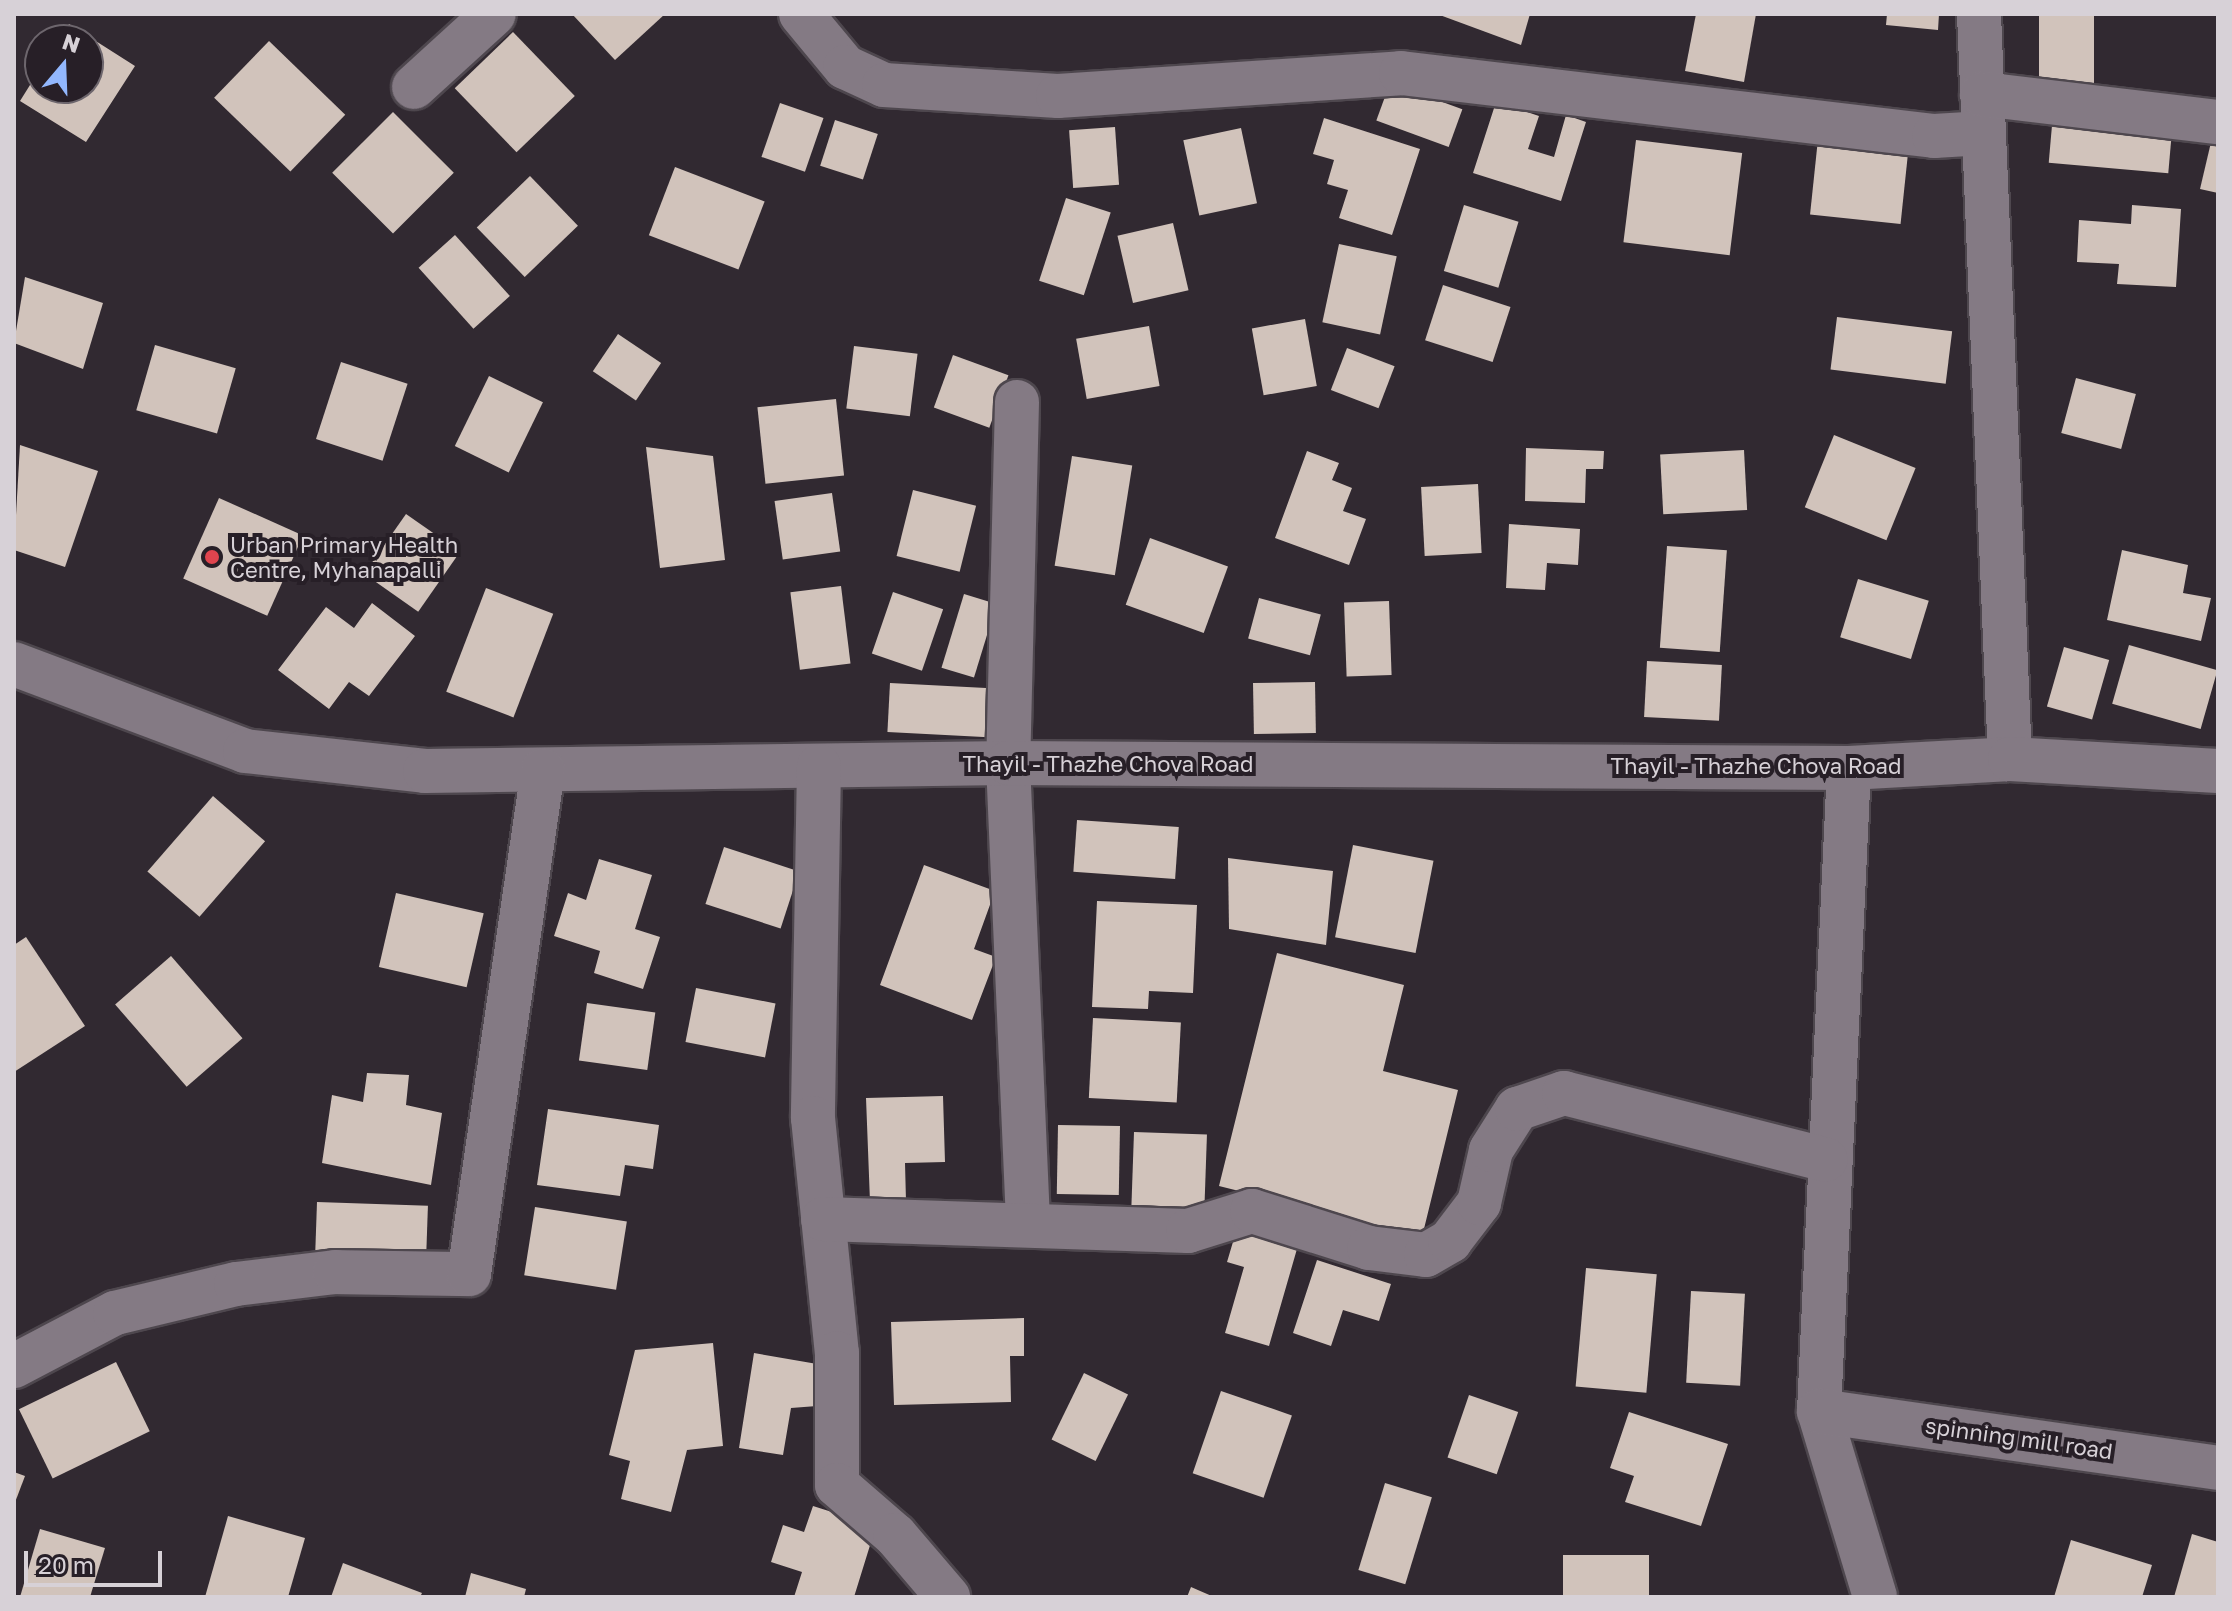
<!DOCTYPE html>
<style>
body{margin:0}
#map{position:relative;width:2232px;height:1611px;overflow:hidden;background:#312931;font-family:"Golos Text",sans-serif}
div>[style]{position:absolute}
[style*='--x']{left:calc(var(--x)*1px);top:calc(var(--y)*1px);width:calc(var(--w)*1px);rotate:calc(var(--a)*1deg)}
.building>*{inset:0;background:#d1c3bb;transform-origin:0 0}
.roads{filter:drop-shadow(2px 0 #4e474e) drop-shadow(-2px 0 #4e474e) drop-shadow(0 2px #4e474e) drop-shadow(0 -2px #4e474e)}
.minor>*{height:44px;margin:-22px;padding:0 22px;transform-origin:22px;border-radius:22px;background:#847a84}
.dots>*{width:22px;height:22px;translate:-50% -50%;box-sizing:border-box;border:4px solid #271f27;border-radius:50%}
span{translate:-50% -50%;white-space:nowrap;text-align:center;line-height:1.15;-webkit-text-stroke:8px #271f27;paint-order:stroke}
.poi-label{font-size:22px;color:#d7d1d7}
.left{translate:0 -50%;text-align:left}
.street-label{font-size:22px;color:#d7d1d7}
.frame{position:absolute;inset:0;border:16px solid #d7d1d7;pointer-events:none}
.north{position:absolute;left:24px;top:24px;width:80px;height:80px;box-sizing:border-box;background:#271f27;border:2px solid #6d666d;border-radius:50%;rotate:19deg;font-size:22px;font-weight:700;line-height:32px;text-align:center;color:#d7d1d7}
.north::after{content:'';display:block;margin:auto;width:28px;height:36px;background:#92b7fd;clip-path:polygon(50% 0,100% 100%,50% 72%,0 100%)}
.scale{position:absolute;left:24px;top:1551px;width:138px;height:36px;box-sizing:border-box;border:4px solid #d7d1d7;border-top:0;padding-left:10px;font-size:24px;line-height:28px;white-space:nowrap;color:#d7d1d7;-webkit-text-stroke:6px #271f27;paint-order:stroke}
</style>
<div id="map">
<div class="building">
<div style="clip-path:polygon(572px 14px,665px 14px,615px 60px)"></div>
<div style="clip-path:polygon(1437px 14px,1530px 14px,1521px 45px)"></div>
<div style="clip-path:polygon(1696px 14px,1756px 14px,1744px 82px,1685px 71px)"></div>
<div style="clip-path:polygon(1887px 14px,1939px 14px,1938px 30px,1886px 25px)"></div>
<div style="left:2039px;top:14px;width:55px;height:82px"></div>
<div style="clip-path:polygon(69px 24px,135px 66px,86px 142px,20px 101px,40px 69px,40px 88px,88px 88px,88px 40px,59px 40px)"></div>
<div style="left:513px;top:32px;width:89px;height:81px;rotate:46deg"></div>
<div style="left:269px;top:41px;width:106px;height:79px;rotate:44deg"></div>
<div style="left:1390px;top:83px;width:77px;height:40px;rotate:20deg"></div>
<div style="clip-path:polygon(1496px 102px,1539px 116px,1528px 149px,1554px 157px,1566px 115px,1586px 122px,1561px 201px,1473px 173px)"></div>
<div style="left:780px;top:103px;width:46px;height:57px;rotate:19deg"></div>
<div style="left:393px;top:112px;width:86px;height:86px;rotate:45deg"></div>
<div style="left:2053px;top:114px;width:120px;height:49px;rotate:5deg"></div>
<div style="clip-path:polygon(1324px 118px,1420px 149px,1392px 235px,1339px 218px,1348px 190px,1327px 184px,1334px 160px,1313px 154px)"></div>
<div style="left:835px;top:120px;width:45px;height:48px;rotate:18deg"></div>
<div style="left:1115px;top:127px;width:58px;height:46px;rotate:86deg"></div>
<div style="left:1241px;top:128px;width:77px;height:59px;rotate:78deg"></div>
<div style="clip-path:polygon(2212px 138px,2218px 139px,2218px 193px,2200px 189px)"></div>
<div style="left:1818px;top:139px;width:91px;height:76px;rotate:6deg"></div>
<div style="left:1636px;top:140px;width:107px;height:103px;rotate:7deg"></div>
<div style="left:675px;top:167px;width:96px;height:73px;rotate:21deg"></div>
<div style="left:530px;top:176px;width:69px;height:74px;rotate:46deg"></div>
<div style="left:1066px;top:198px;width:47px;height:87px;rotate:18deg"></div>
<div style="left:1464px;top:205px;width:57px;height:69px;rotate:17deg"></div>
<div style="clip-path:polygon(2132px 205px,2181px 209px,2176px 287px,2117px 284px,2119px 264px,2077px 262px,2079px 220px,2131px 224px)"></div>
<div style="left:1173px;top:223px;width:69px;height:57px;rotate:77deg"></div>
<div style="left:455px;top:235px;width:82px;height:49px;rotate:48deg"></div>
<div style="left:1339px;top:244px;width:59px;height:80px;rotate:12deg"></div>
<div style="clip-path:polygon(25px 277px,103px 303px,83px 369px,14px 343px)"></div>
<div style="left:1443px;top:285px;width:71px;height:58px;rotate:18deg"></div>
<div style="left:1837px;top:317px;width:116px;height:53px;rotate:7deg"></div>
<div style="left:1305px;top:319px;width:68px;height:54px;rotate:80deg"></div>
<div style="left:1149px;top:326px;width:61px;height:74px;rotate:80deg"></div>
<div style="left:618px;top:334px;width:52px;height:45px;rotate:34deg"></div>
<div style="left:155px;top:345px;width:84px;height:68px;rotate:16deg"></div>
<div style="left:854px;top:346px;width:64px;height:63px;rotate:7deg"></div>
<div style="left:1347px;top:348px;width:51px;height:45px;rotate:21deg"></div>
<div style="left:953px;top:355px;width:59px;height:56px;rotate:20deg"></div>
<div style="left:341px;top:362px;width:70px;height:81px;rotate:18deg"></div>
<div style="left:489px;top:376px;width:60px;height:78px;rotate:26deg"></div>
<div style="left:2076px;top:378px;width:62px;height:57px;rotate:15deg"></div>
<div style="left:836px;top:399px;width:77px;height:79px;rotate:84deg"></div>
<div style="left:1834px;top:435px;width:88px;height:78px;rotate:22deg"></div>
<div style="clip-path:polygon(20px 445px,98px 471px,65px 567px,14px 550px)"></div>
<div style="clip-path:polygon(646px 447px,713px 456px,725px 560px,660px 568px)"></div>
<div style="clip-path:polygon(1526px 448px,1604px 451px,1603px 469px,1586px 469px,1585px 503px,1525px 501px)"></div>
<div style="left:1744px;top:450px;width:60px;height:84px;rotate:87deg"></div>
<div style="clip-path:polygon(1307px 451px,1339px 463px,1332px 480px,1352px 488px,1343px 511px,1366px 519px,1349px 565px,1275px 538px)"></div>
<div style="left:1072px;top:456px;width:61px;height:111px;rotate:9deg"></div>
<div style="left:1478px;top:484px;width:69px;height:57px;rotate:87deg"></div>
<div style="left:913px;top:490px;width:65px;height:68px;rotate:14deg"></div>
<div style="left:832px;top:493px;width:59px;height:58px;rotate:82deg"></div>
<div style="left:219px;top:498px;width:92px;height:88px;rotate:24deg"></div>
<div style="left:406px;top:514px;width:66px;height:73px;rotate:35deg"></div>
<div style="clip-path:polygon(1509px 524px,1580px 529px,1578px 565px,1547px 563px,1545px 590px,1506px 588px)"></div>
<div style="left:1150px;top:538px;width:83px;height:71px;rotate:20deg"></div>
<div style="left:1667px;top:546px;width:60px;height:102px;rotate:4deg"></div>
<div style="clip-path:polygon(2122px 550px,2188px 565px,2183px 593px,2211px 598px,2201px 641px,2107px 620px)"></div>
<div style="left:1858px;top:579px;width:74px;height:61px;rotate:17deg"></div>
<div style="left:841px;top:586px;width:78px;height:51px;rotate:83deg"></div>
<div style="left:486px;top:588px;width:72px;height:111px;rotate:21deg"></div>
<div style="left:893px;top:592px;width:53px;height:65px;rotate:19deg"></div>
<div style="left:964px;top:594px;width:34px;height:77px;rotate:17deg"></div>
<div style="left:1259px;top:598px;width:64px;height:42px;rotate:15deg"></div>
<div style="left:1389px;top:601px;width:74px;height:45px;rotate:88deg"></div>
<div style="clip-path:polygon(372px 603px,415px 636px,369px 696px,349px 682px,329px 709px,278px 670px,326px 607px,354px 628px)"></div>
<div style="left:2129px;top:645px;width:92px;height:61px;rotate:16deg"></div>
<div style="left:2064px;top:647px;width:47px;height:62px;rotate:16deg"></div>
<div style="left:1647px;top:661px;width:75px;height:56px;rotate:3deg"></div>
<div style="left:1315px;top:682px;width:51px;height:62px;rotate:89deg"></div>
<div style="left:890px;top:683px;width:101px;height:49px;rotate:3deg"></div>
<div style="left:213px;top:796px;width:69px;height:100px;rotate:41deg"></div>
<div style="left:1077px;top:820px;width:102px;height:52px;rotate:4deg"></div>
<div style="left:1353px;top:845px;width:82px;height:94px;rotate:11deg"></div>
<div style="left:724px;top:847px;width:79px;height:60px;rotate:18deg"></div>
<div style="clip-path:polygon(1228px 858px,1333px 871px,1326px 945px,1229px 929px)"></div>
<div style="clip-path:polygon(599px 859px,652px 875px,635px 929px,660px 937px,643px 989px,594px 973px,600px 951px,554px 936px,568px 893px,586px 900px)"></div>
<div style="clip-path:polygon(924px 865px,995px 891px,974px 949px,996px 957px,972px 1020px,880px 985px)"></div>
<div style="left:396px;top:893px;width:90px;height:76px;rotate:13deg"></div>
<div style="clip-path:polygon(1097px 901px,1197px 905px,1193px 993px,1149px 991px,1148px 1009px,1092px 1007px)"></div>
<div style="clip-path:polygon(26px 937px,85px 1026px,14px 1072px,14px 945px)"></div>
<div style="clip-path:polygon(1277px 953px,1404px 985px,1383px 1071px,1458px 1090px,1422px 1237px,1219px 1186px)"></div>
<div style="left:171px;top:956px;width:109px;height:74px;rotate:49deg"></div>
<div style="left:696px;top:988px;width:81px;height:55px;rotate:11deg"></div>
<div style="left:587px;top:1003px;width:69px;height:58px;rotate:8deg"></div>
<div style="left:1093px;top:1018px;width:88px;height:80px;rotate:3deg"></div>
<div style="clip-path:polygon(367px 1073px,409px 1075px,406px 1105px,442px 1113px,431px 1185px,322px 1163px,332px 1095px,363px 1102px)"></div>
<div style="clip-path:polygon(943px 1096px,945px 1162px,905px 1163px,906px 1201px,870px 1202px,866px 1098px)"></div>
<div style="clip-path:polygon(548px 1109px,659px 1125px,653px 1169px,625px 1165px,620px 1196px,537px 1185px)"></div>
<div style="left:1058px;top:1125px;width:62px;height:69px;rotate:1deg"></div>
<div style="left:1134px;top:1132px;width:73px;height:73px;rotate:2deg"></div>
<div style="left:317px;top:1202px;width:111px;height:51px;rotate:2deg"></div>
<div style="left:535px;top:1207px;width:93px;height:69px;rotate:9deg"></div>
<div style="clip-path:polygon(1238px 1225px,1299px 1242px,1269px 1346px,1225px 1333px,1244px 1267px,1227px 1262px)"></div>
<div style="clip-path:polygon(1317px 1260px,1391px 1284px,1379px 1321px,1343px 1310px,1331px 1346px,1293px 1333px)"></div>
<div style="left:1586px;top:1268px;width:71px;height:119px;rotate:5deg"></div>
<div style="left:1691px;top:1291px;width:54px;height:92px;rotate:3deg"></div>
<div style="clip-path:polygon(1024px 1318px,1024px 1356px,1010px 1356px,1011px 1402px,894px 1405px,891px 1322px)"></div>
<div style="clip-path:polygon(713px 1343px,723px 1446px,687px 1450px,671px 1512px,621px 1499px,630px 1461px,609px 1455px,635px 1350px)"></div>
<div style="clip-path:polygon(754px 1353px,823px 1365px,817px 1406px,791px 1408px,783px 1455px,739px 1448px)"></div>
<div style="left:116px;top:1362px;width:77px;height:108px;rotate:64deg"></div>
<div style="left:1084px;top:1373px;width:49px;height:74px;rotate:26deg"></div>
<div style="left:1221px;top:1391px;width:75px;height:87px;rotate:19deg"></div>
<div style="left:1469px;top:1395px;width:52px;height:66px;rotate:19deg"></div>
<div style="clip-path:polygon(1629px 1412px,1728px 1444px,1701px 1526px,1625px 1502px,1634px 1476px,1610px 1468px)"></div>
<div style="clip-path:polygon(14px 1472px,25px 1476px,14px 1505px)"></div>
<div style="left:1385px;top:1483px;width:49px;height:91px;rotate:17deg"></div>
<div style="clip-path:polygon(813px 1506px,876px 1526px,854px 1597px,794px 1597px,802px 1572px,771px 1562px,783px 1525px,804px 1532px)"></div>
<div style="clip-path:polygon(228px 1516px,305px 1538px,288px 1597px,205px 1597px)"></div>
<div style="clip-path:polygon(40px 1529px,105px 1548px,90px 1597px,20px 1597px)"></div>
<div style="clip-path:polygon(2192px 1534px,2218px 1542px,2218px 1597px,2174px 1597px)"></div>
<div style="clip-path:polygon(2071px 1540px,2152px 1565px,2142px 1597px,2054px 1597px)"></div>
<div style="left:1563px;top:1555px;width:86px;height:42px"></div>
<div style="clip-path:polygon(343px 1563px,422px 1593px,420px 1597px,331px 1597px)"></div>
<div style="clip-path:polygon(471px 1573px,526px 1589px,524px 1597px,465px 1597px)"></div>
<div style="clip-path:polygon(1191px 1587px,1214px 1597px,1187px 1597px)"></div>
</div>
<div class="roads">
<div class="minor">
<div style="--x:801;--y:14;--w:69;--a:50.3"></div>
<div style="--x:845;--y:67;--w:43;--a:24.8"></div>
<div style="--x:884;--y:85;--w:174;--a:3.6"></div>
<div style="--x:1058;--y:96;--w:344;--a:-3.8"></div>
<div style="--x:1401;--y:73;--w:537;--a:6.74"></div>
<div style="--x:1934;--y:136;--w:50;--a:-3.4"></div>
<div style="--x:1979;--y:14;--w:746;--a:87.62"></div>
<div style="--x:414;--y:87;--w:108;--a:-42.4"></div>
<div style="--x:1982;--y:94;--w:238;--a:6.8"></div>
<div style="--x:1017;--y:402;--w:361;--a:91.4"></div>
<div style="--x:1008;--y:763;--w:460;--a:87.5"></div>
<div style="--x:14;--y:664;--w:247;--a:20.6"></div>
<div style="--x:245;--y:751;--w:181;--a:6.3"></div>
<div style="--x:425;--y:771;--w:583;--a:-0.79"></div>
<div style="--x:1008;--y:763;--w:841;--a:0.34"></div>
<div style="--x:1849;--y:768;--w:161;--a:-3.2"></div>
<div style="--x:2010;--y:759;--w:208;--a:3.3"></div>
<div style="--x:819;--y:766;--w:352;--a:91"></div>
<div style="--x:813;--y:1118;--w:236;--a:84.2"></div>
<div style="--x:837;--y:1353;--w:132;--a:90"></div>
<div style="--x:837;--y:1485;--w:77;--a:40.8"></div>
<div style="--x:895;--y:1535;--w:82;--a:49.5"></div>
<div style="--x:1849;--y:768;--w:644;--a:92.67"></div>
<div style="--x:1819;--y:1411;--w:194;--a:73.2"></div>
<div style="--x:823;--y:1219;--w:365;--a:1.9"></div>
<div style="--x:1188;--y:1231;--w:67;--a:-17.4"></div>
<div style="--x:1252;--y:1211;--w:123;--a:17.5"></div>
<div style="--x:1369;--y:1248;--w:57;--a:7"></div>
<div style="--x:1426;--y:1255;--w:28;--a:-30"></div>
<div style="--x:1450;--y:1241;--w:48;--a:-52.7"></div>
<div style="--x:1479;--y:1203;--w:54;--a:-77.2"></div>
<div style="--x:1491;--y:1150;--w:49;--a:-57.6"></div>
<div style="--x:1517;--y:1109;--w:50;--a:-18.8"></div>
<div style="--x:1564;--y:1093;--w:270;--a:14.3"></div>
<div style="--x:14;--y:1366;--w:114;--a:-27.7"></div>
<div style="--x:115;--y:1313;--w:124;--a:-13.5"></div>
<div style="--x:236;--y:1284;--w:100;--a:-6.9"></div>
<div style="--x:335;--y:1272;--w:134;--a:0.9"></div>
<div style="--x:469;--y:1274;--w:509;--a:-81.65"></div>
<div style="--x:1819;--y:1411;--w:403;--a:8.1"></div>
</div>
</div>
<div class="dots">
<div style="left:212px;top:557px;background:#e0444e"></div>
</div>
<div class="poi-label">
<span class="left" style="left:230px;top:557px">Urban Primary Health<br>Centre, Myhanapalli</span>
</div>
<div class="street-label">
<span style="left:1108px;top:764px">Thayil - Thazhe Chova Road</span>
<span style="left:1756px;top:766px">Thayil - Thazhe Chova Road</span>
<span style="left:2019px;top:1438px;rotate:8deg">spinning mill road</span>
</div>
<div class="frame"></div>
<div class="north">N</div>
<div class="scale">20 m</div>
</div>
